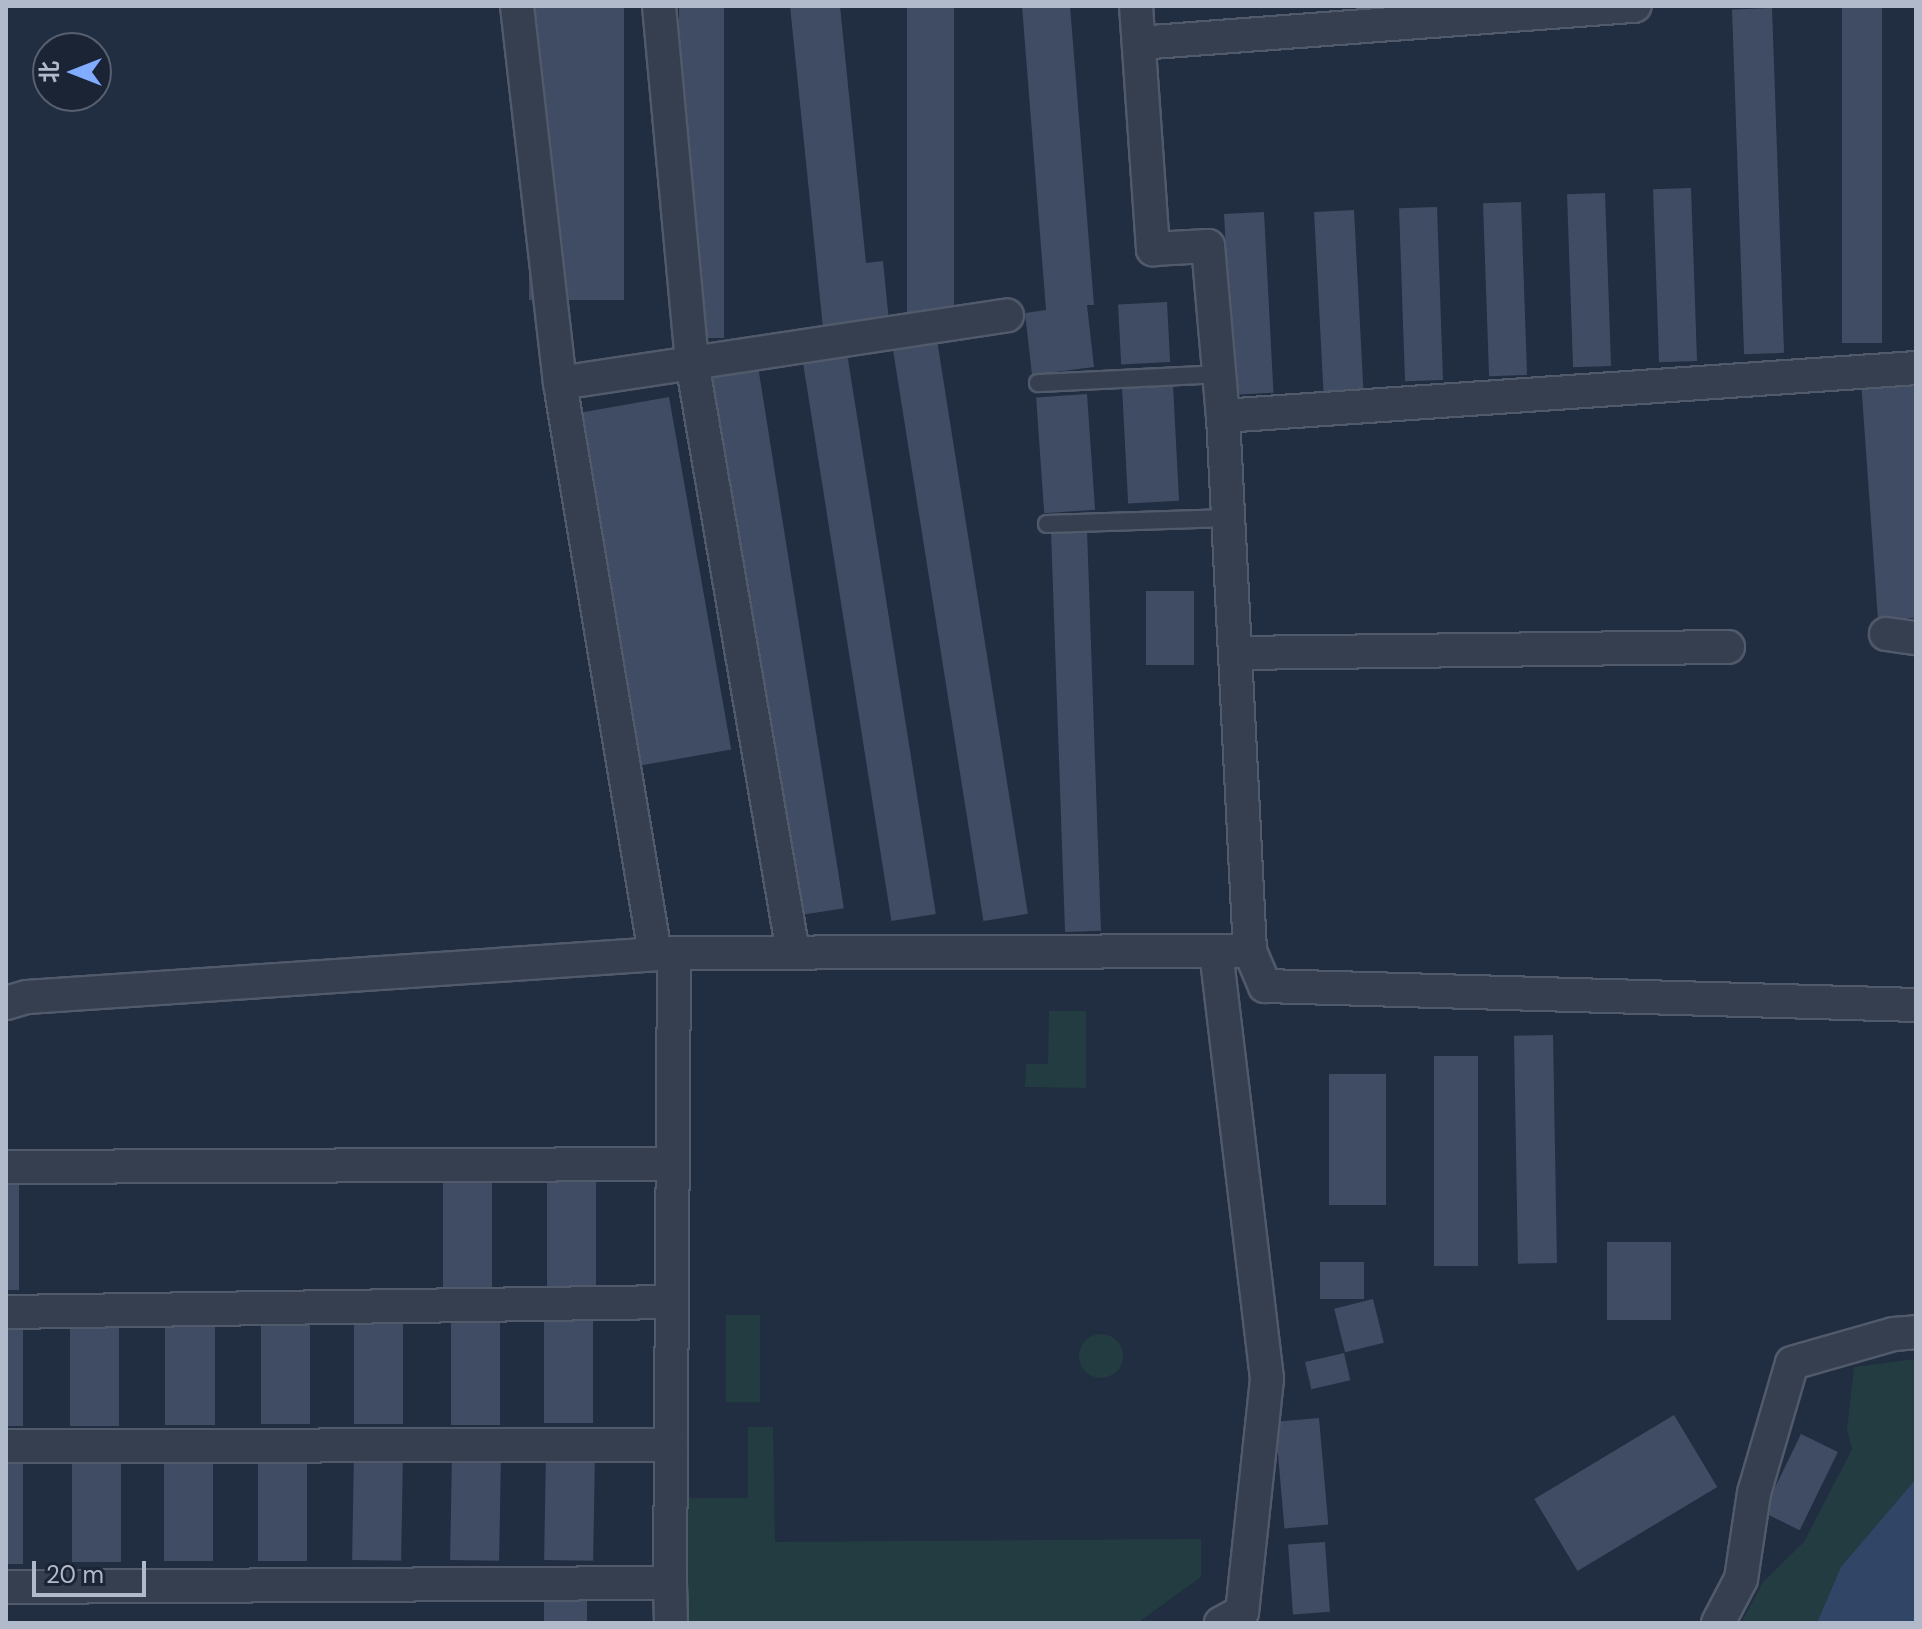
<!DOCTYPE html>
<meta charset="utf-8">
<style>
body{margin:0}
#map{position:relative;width:1922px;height:1629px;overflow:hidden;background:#212d40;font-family:"DM Sans","Noto Sans SC",sans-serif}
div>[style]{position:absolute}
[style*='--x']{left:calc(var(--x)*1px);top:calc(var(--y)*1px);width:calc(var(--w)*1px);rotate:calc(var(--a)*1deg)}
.green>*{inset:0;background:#233c41;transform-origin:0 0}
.round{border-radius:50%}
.water>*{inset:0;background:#314567}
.building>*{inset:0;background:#404c63;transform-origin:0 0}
.roads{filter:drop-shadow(2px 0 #515a6b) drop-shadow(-2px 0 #515a6b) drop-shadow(0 2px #515a6b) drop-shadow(0 -2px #515a6b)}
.service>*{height:16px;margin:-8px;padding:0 8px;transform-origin:8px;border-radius:8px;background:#353f50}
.minor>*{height:32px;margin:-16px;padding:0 16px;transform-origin:16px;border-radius:16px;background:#353f50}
span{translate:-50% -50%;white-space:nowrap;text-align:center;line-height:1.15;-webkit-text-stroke:6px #1b2435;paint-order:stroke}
.frame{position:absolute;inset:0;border:8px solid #b1bacb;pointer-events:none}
.north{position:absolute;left:32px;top:32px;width:80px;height:80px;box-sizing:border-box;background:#1b2435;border:2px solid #576071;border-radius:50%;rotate:270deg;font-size:22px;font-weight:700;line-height:32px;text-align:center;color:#b1bacb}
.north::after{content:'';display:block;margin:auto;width:28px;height:36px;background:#82acff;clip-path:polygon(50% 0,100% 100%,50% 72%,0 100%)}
.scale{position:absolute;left:32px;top:1561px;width:114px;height:36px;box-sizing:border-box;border:4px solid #b1bacb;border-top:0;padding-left:10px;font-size:24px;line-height:28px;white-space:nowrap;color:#b1bacb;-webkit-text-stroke:6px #1b2435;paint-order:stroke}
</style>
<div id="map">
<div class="green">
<div style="clip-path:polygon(1049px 1011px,1086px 1011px,1086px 1088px,1025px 1087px,1026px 1064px,1048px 1064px)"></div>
<div style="left:726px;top:1315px;width:34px;height:87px"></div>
<div class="round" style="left:1079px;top:1334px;width:44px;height:44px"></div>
<div style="clip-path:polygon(1916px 1359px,1916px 1623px,1741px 1623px,1763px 1582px,1804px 1542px,1852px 1449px,1847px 1430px,1854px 1367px)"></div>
<div style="clip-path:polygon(748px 1427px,773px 1427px,775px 1542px,1201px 1539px,1201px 1577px,1137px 1623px,687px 1623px,686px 1498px,748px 1498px)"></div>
</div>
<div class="water">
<div style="clip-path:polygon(1916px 1479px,1916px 1623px,1817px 1623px,1841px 1567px)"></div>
</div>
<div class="building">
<div style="left:529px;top:6px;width:95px;height:294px"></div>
<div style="left:679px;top:6px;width:45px;height:332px"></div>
<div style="clip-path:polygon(790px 6px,840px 6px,866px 263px,883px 261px,889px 322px,823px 328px)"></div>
<div style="left:907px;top:6px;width:47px;height:310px"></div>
<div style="clip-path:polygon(1022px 6px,1070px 6px,1094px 305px,1087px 305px,1094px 367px,1032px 375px,1025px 313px,1046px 310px)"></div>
<div style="left:1842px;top:6px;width:40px;height:337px"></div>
<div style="left:1772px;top:8px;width:345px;height:40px;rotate:88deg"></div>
<div style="left:1691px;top:188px;width:173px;height:38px;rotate:88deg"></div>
<div style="left:1605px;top:193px;width:173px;height:38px;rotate:88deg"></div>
<div style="left:1521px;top:202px;width:173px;height:38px;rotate:88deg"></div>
<div style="left:1437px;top:207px;width:173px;height:38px;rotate:88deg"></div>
<div style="left:1354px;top:210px;width:181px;height:40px;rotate:87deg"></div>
<div style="left:1264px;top:212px;width:181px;height:40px;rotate:87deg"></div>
<div style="left:1167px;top:302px;width:60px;height:49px;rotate:87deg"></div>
<div style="left:937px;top:340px;width:581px;height:45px;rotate:81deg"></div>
<div style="left:847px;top:353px;width:568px;height:45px;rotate:81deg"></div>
<div style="left:758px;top:366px;width:549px;height:47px;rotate:81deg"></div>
<div style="clip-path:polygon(1916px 377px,1916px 618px,1878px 620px,1861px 381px)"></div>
<div style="left:1173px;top:385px;width:116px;height:51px;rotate:87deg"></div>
<div style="left:1087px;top:394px;width:116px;height:51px;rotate:86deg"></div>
<div style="left:669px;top:397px;width:358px;height:95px;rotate:80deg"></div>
<div style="left:1087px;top:530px;width:401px;height:36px;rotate:88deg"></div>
<div style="left:1146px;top:591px;width:48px;height:74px"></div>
<div style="left:1553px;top:1035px;width:228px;height:39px;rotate:89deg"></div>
<div style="left:1478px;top:1056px;width:210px;height:44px;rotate:90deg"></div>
<div style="left:1386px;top:1074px;width:131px;height:57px;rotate:90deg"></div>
<div style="left:6px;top:1181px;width:13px;height:109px"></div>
<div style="left:443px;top:1181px;width:49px;height:109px"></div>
<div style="left:547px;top:1181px;width:49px;height:109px"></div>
<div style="left:1607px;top:1242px;width:64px;height:78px"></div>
<div style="left:1364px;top:1262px;width:37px;height:44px;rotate:90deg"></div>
<div style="left:1373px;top:1299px;width:45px;height:40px;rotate:76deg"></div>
<div style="left:544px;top:1314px;width:49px;height:109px"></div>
<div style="left:261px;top:1315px;width:49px;height:109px"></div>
<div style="left:354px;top:1315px;width:49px;height:109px"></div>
<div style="left:165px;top:1316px;width:50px;height:109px"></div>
<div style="left:451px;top:1316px;width:49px;height:109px"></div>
<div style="left:6px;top:1317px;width:17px;height:109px"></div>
<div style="left:70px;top:1317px;width:49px;height:109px"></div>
<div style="left:1344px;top:1353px;width:28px;height:40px;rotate:77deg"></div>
<div style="left:1674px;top:1415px;width:84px;height:163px;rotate:59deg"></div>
<div style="left:1319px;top:1418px;width:107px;height:44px;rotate:85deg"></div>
<div style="left:1801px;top:1434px;width:41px;height:87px;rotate:26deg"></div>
<div style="left:354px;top:1451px;width:49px;height:109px;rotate:1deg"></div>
<div style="left:452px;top:1451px;width:49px;height:109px;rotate:1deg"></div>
<div style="left:546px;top:1451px;width:49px;height:109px;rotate:1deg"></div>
<div style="left:164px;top:1452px;width:49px;height:109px"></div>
<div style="left:258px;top:1452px;width:49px;height:109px"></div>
<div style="left:72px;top:1453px;width:49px;height:109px"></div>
<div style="left:6px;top:1455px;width:17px;height:109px"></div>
<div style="left:1325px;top:1542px;width:70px;height:37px;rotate:86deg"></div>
<div style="left:544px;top:1599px;width:43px;height:24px"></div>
</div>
<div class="roads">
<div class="service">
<div style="--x:1038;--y:383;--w:181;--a:-2.8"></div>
<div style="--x:1047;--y:524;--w:181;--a:-1.9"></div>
</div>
<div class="minor">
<div style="--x:517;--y:6;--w:379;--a:83.5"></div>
<div style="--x:560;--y:383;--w:579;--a:80.55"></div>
<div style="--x:659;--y:6;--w:358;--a:84.7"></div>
<div style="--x:692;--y:362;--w:599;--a:80.29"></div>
<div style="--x:1136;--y:6;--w:244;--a:86"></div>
<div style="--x:1153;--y:249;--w:55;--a:-3.1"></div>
<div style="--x:1208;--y:246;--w:171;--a:85"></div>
<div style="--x:1139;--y:43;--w:497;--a:-4.3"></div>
<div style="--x:560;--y:383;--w:452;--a:-8.6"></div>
<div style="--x:1886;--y:634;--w:30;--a:8"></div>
<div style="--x:1235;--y:653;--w:493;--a:-0.7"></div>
<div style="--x:1216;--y:951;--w:431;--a:83.2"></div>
<div style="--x:1267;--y:1379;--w:234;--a:96.1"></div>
<div style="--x:1242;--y:1612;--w:24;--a:152"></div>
<div style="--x:1250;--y:951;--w:536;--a:-92.89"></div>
<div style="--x:1223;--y:416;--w:695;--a:-3.96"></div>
<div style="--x:674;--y:953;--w:576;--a:-0.2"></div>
<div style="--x:1250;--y:951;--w:38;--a:67"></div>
<div style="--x:1265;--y:986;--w:651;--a:1.67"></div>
<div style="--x:6;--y:1003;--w:22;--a:-16"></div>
<div style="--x:27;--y:997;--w:648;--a:-3.89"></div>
<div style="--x:674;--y:953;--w:630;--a:90.36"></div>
<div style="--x:6;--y:1167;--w:667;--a:-0.26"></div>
<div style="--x:6;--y:1312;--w:666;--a:-0.86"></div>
<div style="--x:6;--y:1446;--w:665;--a:-0.09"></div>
<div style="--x:6;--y:1587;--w:664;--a:-0.35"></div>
<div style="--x:670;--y:1583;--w:40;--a:88.6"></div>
<div style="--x:1718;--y:1623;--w:50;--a:-62.4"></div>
<div style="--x:1741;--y:1579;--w:87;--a:-81.4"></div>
<div style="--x:1754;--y:1493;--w:135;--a:-73.7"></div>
<div style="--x:1792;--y:1363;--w:106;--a:-15.9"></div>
<div style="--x:1894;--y:1334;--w:22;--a:-5"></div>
</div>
</div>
<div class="frame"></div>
<div class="north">北</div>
<div class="scale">20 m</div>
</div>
